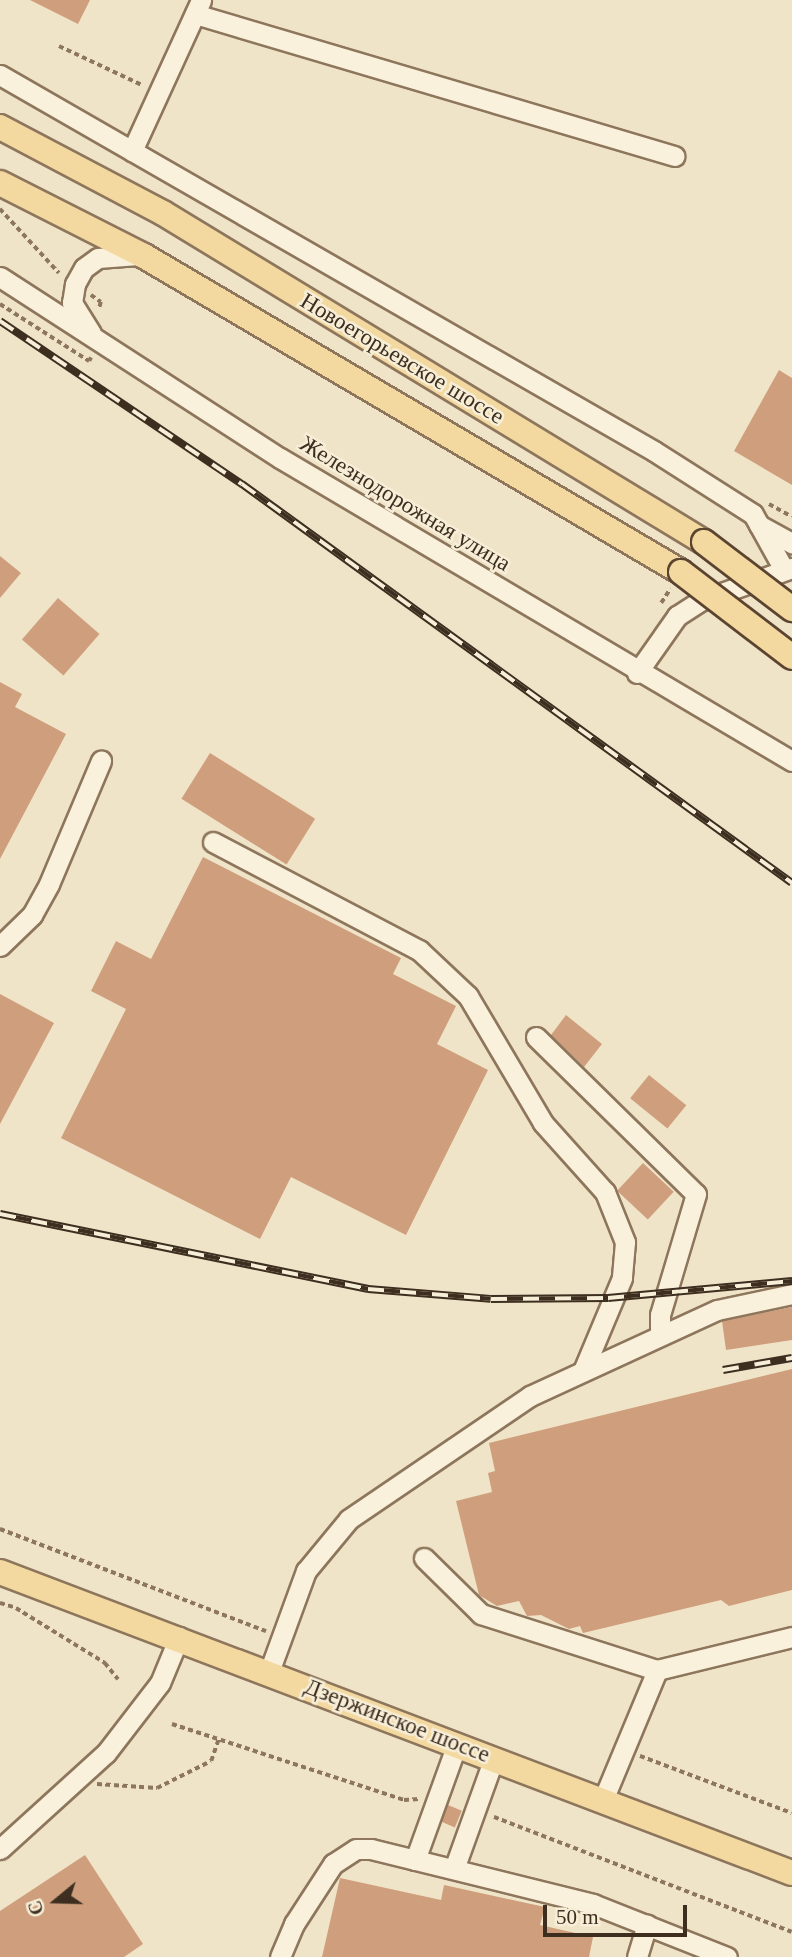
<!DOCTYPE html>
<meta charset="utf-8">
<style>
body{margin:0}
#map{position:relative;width:792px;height:1957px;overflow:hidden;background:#f0e4c8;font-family:"Times New Roman",serif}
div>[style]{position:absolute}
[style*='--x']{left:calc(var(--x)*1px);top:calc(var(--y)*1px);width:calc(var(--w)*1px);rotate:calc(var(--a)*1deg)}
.building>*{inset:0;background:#cf9f7d;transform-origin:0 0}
.path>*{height:3.5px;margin-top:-1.75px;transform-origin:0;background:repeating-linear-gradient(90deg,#8d765c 0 5px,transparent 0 8.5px)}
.roads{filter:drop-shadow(2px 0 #8d765c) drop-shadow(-2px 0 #8d765c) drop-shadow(0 2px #8d765c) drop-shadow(0 -2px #8d765c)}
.minor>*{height:19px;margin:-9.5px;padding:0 9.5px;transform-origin:9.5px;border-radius:9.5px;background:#faf1dc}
.major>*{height:24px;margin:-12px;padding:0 12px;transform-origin:12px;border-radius:12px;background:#f3d9a0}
.rail>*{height:8px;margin-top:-4px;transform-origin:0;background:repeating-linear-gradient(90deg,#f7eed8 0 16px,#3d2e20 0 32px);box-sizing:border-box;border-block:2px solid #3d2e20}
.bridges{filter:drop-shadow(2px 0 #5b4430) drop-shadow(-2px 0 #5b4430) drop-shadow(0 2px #5b4430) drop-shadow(0 -2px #5b4430)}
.major-bridge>*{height:24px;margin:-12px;padding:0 12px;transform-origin:12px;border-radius:12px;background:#f3d9a0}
span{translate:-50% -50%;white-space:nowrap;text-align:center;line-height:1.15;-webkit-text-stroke:5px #f7eed8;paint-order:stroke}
.street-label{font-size:23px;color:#3d2e20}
.north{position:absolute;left:21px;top:1866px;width:70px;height:70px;-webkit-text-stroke:5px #f7eed8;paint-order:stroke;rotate:251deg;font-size:19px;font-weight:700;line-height:28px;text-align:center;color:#3d2e20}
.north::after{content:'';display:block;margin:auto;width:24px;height:32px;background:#3d2e20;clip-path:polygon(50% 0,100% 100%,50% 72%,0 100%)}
.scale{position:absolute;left:543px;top:1905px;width:144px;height:32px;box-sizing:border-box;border:4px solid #3d2e20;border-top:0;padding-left:9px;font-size:21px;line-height:24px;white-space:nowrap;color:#3d2e20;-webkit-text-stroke:5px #f7eed8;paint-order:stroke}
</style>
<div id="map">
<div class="building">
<div style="clip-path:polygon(30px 0,90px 0,78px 24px)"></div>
<div style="clip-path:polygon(779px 370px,792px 378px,792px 485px,734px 451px)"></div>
<div style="clip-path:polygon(0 556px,21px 573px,0 598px)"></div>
<div style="left:58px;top:598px;width:55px;height:55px;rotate:41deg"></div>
<div style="clip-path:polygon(0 682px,22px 694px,15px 707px,66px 734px,0 859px)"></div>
<div style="left:210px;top:753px;width:124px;height:54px;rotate:32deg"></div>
<div style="clip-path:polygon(203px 857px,401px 958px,393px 974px,456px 1006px,437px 1044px,488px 1070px,406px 1235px,291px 1177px,260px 1239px,61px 1138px,126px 1009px,91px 991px,116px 941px,151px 959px)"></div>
<div style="clip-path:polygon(0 994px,54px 1023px,0 1124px)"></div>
<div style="clip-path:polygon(566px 1015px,602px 1044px,584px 1067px,551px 1035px)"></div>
<div style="left:649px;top:1075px;width:48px;height:30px;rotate:39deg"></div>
<div style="left:643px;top:1163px;width:42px;height:38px;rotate:43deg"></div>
<div style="clip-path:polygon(792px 1307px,792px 1340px,726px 1350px,722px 1321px)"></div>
<div style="clip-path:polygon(792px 1369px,792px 1590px,729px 1606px,721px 1600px,583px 1633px,580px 1626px,569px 1629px,541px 1615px,527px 1616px,519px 1601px,497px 1606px,479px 1595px,456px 1501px,492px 1492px,488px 1473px,495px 1471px,489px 1443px)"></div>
<div style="left:448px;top:1805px;width:15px;height:18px;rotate:23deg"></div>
<div style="clip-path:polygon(85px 1855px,143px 1944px,124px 1957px,0 1957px,0 1911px)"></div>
<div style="clip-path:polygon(340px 1878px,441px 1900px,444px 1885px,545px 1907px,540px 1925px,593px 1937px,589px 1957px,322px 1957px)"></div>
</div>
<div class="path">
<div style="--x:59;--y:46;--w:92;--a:25.2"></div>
<div style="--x:0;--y:209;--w:87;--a:47.3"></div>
<div style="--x:91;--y:295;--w:12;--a:35"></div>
<div style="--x:101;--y:302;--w:8;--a:104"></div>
<div style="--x:0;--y:304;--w:106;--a:32.6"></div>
<div style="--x:89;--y:361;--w:4;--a:-63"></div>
<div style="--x:769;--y:504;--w:26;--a:29"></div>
<div style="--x:661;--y:603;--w:17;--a:-57"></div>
<div style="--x:0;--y:1529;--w:285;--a:21"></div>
<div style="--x:0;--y:1603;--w:17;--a:17"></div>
<div style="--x:16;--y:1608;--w:105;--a:31.7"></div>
<div style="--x:105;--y:1663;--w:21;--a:51"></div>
<div style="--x:172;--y:1724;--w:244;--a:18.1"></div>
<div style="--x:404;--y:1800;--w:15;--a:-4"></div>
<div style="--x:640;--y:1756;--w:162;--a:20.6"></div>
<div style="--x:97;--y:1784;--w:60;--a:3.8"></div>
<div style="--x:157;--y:1788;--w:60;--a:-26.6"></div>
<div style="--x:211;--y:1761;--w:24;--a:-71"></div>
<div style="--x:494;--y:1817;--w:319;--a:21.1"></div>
</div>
<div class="roads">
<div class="minor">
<div style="--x:195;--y:14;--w:500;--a:16.5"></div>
<div style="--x:0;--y:75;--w:754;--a:29.9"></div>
<div style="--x:654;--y:451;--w:117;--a:32.5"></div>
<div style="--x:753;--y:514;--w:62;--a:60.9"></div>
<div style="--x:132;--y:151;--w:166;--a:-65.4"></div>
<div style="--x:0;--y:277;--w:333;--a:32.9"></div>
<div style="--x:280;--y:458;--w:595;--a:30.62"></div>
<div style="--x:91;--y:333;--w:36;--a:-122"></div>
<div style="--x:72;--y:303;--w:19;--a:-81"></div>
<div style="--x:75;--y:284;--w:18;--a:-61"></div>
<div style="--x:84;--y:268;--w:17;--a:-36"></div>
<div style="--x:98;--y:258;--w:40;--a:-4.3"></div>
<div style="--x:759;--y:525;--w:38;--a:29"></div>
<div style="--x:637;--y:673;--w:70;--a:-54.9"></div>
<div style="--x:677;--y:616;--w:30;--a:-33"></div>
<div style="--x:702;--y:600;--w:96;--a:-19.6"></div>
<div style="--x:213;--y:842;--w:233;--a:27.7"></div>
<div style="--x:419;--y:950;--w:67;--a:43.2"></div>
<div style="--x:468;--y:996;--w:147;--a:59.4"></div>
<div style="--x:543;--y:1123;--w:93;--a:48.1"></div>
<div style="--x:605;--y:1192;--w:54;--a:68.2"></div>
<div style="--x:625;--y:1242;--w:36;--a:95"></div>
<div style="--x:622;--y:1278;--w:101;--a:112.8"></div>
<div style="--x:0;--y:946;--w:45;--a:-44.1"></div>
<div style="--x:32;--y:915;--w:35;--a:-61"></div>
<div style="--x:49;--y:884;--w:134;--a:-67.1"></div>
<div style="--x:536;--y:1037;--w:224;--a:44.5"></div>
<div style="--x:696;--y:1194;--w:126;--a:106.6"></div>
<div style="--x:660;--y:1315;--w:20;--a:90"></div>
<div style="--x:424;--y:1558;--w:80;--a:44.5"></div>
<div style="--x:481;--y:1614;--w:185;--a:17.7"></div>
<div style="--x:269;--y:1672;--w:108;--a:-69.9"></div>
<div style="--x:306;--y:1571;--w:67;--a:-50.4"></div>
<div style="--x:349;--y:1519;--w:219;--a:-34.2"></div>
<div style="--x:530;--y:1396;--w:206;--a:-24.7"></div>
<div style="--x:717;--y:1310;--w:77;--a:-12"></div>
<div style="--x:603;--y:1800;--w:141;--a:-67.4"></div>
<div style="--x:657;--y:1670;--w:139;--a:-13.7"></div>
<div style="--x:0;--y:1849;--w:143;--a:-42.2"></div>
<div style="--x:106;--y:1753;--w:88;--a:-52.4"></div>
<div style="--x:160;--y:1683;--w:50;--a:-67.6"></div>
<div style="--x:415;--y:1860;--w:123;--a:-70.1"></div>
<div style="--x:454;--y:1869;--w:118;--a:-70.2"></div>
<div style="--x:280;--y:1957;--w:36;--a:-67"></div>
<div style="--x:294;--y:1924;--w:72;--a:-57"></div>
<div style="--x:333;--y:1864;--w:27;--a:-33"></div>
<div style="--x:356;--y:1849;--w:15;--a:0"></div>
<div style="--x:371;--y:1849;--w:229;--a:13.9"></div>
<div style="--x:593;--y:1904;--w:144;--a:21.6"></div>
<div style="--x:637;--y:1957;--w:34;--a:-73"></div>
</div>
<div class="major">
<div style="--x:0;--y:127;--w:184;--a:27.8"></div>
<div style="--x:163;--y:213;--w:633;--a:31.31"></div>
<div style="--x:0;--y:183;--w:161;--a:26.9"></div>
<div style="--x:144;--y:256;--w:623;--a:30.47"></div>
<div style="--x:0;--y:1572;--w:847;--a:20.81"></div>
</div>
</div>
<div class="rail">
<div style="--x:0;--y:321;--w:292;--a:34"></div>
<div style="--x:242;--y:484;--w:679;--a:35.96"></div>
<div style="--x:0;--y:1214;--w:376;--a:11.5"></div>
<div style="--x:368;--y:1289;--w:123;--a:4.6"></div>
<div style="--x:491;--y:1299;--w:117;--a:-0.5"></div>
<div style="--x:608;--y:1298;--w:185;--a:-5.3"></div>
<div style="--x:723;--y:1370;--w:70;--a:-9.9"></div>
</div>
<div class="bridges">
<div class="major-bridge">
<div style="--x:704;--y:542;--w:111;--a:37.3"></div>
<div style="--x:681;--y:572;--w:140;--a:37.4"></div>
</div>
</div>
<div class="street-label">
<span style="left:402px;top:359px;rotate:31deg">Новоегорьевское шоссе</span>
<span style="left:405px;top:504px;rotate:31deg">Железнодорожная улица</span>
<span style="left:397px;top:1721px;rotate:21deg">Дзержинское шоссе</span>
</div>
<div class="north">С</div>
<div class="scale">50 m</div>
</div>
